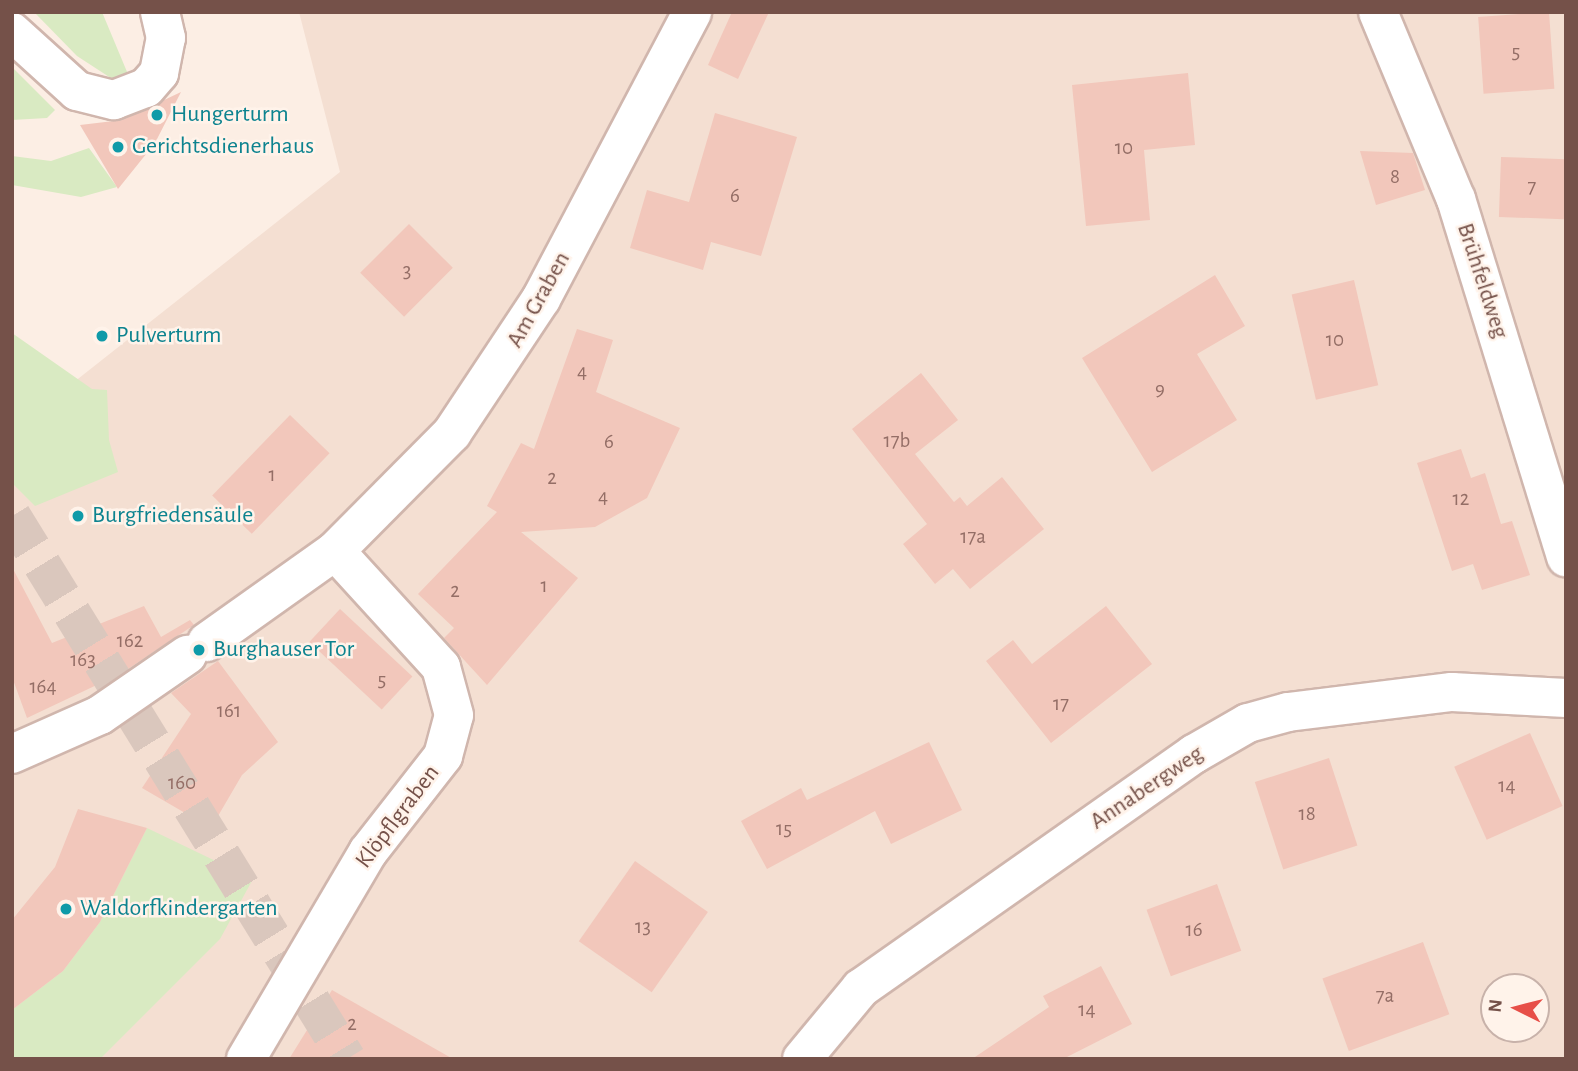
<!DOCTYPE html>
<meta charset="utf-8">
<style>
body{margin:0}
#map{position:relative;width:1578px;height:1071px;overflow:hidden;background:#fceee4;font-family:"Alegreya Sans",sans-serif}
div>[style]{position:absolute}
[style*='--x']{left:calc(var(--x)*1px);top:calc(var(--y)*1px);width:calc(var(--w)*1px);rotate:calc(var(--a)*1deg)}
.residential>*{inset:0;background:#f4dfd2}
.green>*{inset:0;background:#d9eac2}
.building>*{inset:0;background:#f2c7bb;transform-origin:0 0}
.secondary-tunnel>*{height:38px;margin-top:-19px;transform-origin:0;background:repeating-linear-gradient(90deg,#dac7bd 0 38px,transparent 0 57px)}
.roads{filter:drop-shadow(2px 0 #d0b6ad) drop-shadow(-2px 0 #d0b6ad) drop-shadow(0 2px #d0b6ad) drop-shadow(0 -2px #d0b6ad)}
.street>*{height:38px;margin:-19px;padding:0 19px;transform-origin:19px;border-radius:19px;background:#fff}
.dots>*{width:19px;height:19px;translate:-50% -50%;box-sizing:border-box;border:4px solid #fff3ea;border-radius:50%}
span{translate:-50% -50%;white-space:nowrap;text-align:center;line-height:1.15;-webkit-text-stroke:5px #fff3ea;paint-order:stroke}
.number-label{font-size:21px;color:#946e66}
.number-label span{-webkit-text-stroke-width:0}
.culture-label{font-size:24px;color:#0d838f}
.left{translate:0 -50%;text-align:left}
.street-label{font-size:24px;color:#755149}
.frame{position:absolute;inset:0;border:14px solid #755149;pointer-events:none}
.north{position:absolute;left:1480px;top:973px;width:70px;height:70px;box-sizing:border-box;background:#fff3ea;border:2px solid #c8b2aa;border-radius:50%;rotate:276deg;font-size:19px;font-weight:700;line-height:28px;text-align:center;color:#755149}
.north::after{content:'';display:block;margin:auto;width:24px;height:32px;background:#e74f48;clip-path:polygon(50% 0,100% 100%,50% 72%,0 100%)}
</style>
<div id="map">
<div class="residential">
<div style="clip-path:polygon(evenodd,299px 12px,1566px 12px,1566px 1059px,12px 1059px,12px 431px,340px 172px,299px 12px,1494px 987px,1536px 987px,1536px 1029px,1494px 1029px,1494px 987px)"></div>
</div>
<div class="green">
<div style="clip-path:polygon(34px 12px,102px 12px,130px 79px,120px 84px,77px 56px)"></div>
<div style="clip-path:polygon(12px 67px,55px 110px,47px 118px,12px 120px)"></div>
<div style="clip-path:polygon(89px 148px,117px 187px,81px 197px,12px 185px,12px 156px,51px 161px)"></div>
<div style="clip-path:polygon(12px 333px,92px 389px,107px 390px,109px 440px,118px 472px,35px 506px,12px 483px)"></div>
<div style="clip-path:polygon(147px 828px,253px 879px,220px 939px,100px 1059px,12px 1059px,12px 1010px,63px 971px,100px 922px)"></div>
</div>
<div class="building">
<div style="clip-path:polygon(732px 12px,769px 12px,738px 79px,708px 65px)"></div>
<div style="left:1549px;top:12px;width:77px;height:71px;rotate:86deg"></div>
<div style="clip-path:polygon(1188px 73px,1195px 145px,1144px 150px,1150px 220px,1086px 226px,1072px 85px)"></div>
<div style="clip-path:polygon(181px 92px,155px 143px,118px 189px,80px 125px,122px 120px)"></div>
<div style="clip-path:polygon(715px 113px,797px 137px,761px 256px,711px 242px,703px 270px,630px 248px,647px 190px,689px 202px)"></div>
<div style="clip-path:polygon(1360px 151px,1413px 153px,1425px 190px,1376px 205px)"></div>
<div style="left:1501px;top:157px;width:65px;height:60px;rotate:2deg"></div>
<div style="left:409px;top:224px;width:62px;height:69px;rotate:45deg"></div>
<div style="clip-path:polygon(1215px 275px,1245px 326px,1197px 354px,1237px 420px,1152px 472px,1082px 358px)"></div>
<div style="left:1354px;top:280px;width:108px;height:64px;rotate:77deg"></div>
<div style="clip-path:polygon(577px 329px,613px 340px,596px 392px,680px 428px,647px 498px,595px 527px,521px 532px,578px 578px,487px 685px,444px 638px,454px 628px,418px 594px,497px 512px,487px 506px,521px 443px,534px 449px)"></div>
<div style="clip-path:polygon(921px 373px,958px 420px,915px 454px,954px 502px,960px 497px,967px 506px,1002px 477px,1044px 529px,970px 589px,953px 569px,935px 584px,903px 544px,927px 524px,852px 429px)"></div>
<div style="left:290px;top:415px;width:55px;height:112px;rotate:44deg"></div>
<div style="clip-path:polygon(1461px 449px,1471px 478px,1485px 473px,1501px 524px,1512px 521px,1530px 575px,1482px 590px,1473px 564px,1452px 571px,1417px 463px)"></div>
<div style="clip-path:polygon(12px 567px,52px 643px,144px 606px,161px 637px,190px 620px,194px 625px,122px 673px,27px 718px,12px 677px)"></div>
<div style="clip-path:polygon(1106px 606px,1152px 664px,1051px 743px,986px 661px,1013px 640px,1032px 664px)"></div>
<div style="left:340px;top:609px;width:99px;height:45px;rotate:43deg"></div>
<div style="clip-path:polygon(218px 661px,278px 742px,242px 775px,211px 828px,142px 788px,191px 714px,171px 693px)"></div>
<div style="left:1530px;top:733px;width:80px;height:83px;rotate:66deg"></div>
<div style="clip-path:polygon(929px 742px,962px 810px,891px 844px,875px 811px,767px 869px,741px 821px,801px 788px,807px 800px)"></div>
<div style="left:1329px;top:758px;width:92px;height:78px;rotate:72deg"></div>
<div style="clip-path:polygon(78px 809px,147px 828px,100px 922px,63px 971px,12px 1010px,12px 920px,55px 867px)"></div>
<div style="left:635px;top:861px;width:89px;height:98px;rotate:35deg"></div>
<div style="left:1217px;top:884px;width:71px;height:75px;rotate:70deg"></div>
<div style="left:1423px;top:942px;width:77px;height:107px;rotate:70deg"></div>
<div style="clip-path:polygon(1101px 966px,1132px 1024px,1063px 1059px,972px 1059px,1049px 1007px,1043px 996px)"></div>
<div style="clip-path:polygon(332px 990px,453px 1059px,289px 1059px)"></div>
</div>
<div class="secondary-tunnel">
<div style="--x:12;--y:516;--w:638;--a:58.33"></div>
</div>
<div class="roads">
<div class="street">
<div style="--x:1378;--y:12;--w:203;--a:67.4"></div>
<div style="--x:1456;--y:199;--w:375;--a:72.9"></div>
<div style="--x:12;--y:32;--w:88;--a:42.2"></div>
<div style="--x:77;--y:91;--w:38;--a:14"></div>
<div style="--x:114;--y:100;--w:34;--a:-21"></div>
<div style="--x:146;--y:88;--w:20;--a:-49"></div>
<div style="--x:159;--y:73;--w:36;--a:-79"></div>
<div style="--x:166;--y:38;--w:27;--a:-103"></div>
<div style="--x:207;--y:642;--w:157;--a:-35.4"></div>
<div style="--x:335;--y:551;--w:166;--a:-45.2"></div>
<div style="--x:452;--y:433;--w:161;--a:-56.4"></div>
<div style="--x:541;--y:299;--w:324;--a:-62.2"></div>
<div style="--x:12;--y:754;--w:96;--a:-23.9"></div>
<div style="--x:100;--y:715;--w:106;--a:-34.6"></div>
<div style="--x:246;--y:1059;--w:240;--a:-59.5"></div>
<div style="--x:368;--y:852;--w:122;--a:-52"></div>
<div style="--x:443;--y:756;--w:42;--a:-75"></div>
<div style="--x:454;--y:715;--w:50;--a:-105.2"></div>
<div style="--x:441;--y:667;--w:157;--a:-132.4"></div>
<div style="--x:802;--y:1059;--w:92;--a:-50.3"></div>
<div style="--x:861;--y:988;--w:407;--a:-35.1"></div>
<div style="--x:1194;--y:754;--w:62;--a:-29.9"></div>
<div style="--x:1248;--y:723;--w:41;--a:-15.4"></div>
<div style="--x:1288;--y:712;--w:165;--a:-7"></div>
<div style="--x:1452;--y:692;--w:114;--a:3"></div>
</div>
</div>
<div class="dots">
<div style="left:157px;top:115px;background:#0f9aa8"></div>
<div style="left:118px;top:147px;background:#0f9aa8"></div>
<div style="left:102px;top:336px;background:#0f9aa8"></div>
<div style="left:78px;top:516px;background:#0f9aa8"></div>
<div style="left:199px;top:650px;background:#0f9aa8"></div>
<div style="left:66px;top:909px;background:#0f9aa8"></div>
</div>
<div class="number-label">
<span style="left:1516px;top:52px">5</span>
<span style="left:1124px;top:148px">10</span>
<span style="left:1395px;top:177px">8</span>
<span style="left:1532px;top:187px">7</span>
<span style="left:735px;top:196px">6</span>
<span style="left:407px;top:271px">3</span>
<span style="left:1335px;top:340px">10</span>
<span style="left:582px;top:372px">4</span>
<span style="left:1160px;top:389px">9</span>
<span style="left:897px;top:441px">17b</span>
<span style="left:609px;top:442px">6</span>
<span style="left:272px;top:475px">1</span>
<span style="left:552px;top:478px">2</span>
<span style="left:603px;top:497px">4</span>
<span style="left:1461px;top:499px">12</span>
<span style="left:973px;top:537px">17a</span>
<span style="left:544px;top:586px">1</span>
<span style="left:455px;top:591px">2</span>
<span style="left:130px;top:641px">162</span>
<span style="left:83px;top:660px">163</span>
<span style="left:382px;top:680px">5</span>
<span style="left:43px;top:687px">164</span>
<span style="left:1061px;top:704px">17</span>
<span style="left:229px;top:711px">161</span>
<span style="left:182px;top:783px">160</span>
<span style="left:1507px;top:786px">14</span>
<span style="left:1307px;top:814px">18</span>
<span style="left:784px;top:829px">15</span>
<span style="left:643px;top:927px">13</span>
<span style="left:1194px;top:930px">16</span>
<span style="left:1385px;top:996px">7a</span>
<span style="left:1087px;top:1010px">14</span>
<span style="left:352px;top:1024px">2</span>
</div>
<div class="culture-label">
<span class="left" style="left:171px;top:115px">Hungerturm</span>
<span class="left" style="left:132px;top:147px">Gerichtsdienerhaus</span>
<span class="left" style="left:116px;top:336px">Pulverturm</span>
<span class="left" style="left:92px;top:516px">Burgfriedensäule</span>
<span class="left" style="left:213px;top:650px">Burghauser Tor</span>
<span class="left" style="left:80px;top:909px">Waldorfkindergarten</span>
</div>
<div class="street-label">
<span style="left:1482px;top:281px;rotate:72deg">Brühfeldweg</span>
<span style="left:539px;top:300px;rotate:-61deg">Am Graben</span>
<span style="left:1147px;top:788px;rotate:-34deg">Annabergweg</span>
<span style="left:398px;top:817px;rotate:-53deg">Klöpflgraben</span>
</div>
<div class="frame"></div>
<div class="north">N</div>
</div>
